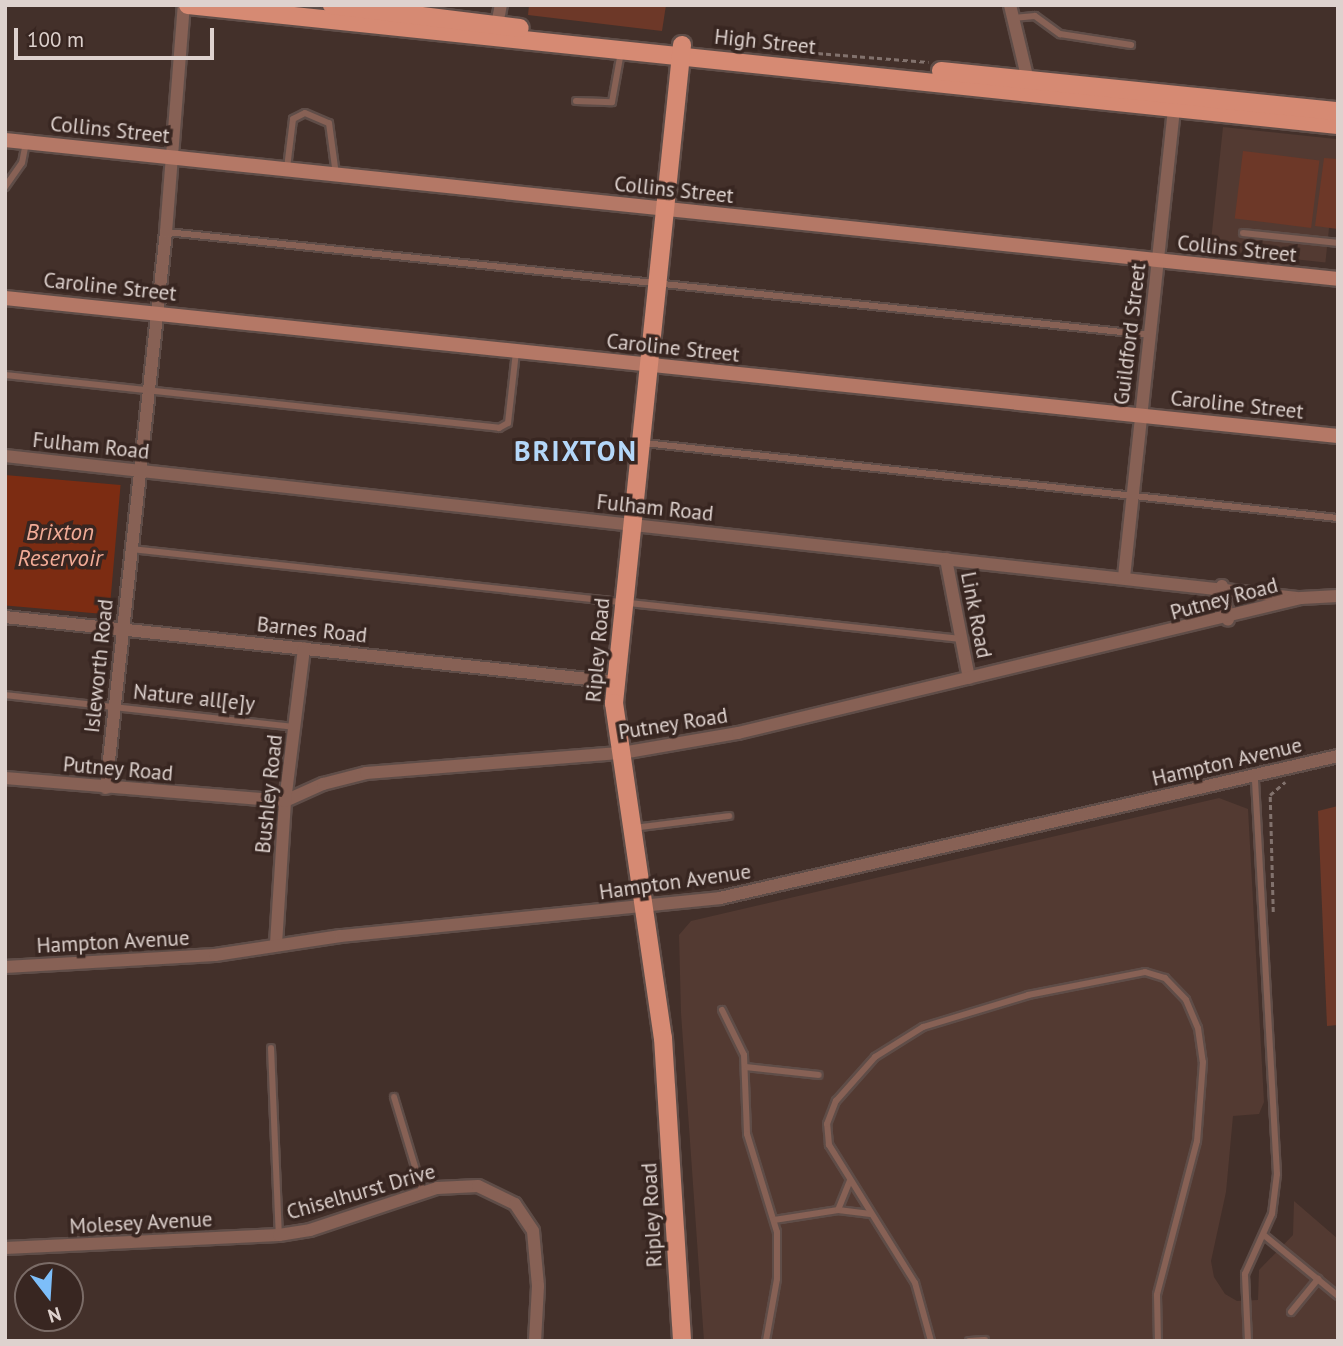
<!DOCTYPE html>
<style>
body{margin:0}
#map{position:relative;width:1343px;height:1346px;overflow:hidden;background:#43302a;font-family:"PT Sans",sans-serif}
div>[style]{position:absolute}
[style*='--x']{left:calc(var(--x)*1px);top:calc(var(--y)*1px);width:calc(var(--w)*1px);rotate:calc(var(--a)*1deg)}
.built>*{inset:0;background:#533a32;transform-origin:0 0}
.green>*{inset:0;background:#6d3828;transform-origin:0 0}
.water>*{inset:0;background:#7c2c12;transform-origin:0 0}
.path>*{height:2.5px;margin-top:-1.25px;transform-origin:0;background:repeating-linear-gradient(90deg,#82726d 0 5px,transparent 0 8.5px)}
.roads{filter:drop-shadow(2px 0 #5f4d48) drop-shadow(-2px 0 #5f4d48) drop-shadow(0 2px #5f4d48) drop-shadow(0 -2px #5f4d48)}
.lane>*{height:6px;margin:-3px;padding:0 3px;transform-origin:3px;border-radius:3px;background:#876155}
.street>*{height:12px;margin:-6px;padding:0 6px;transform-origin:6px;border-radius:6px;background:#876155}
.secondary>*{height:14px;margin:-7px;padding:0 7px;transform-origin:7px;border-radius:7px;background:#b47866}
.primary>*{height:18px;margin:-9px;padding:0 9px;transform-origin:9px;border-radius:9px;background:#d68a73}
span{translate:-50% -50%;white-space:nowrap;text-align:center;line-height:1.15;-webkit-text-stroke:7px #382621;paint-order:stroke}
.street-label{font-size:21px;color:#ded2ce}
.water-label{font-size:23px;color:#f1ab96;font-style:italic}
.district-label{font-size:28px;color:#b4d7f9;font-weight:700;letter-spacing:2px}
.frame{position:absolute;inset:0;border:7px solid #ded2ce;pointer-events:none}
.north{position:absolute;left:14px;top:1262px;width:70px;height:70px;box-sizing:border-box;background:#382621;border:2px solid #7a6b66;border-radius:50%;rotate:163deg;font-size:19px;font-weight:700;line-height:28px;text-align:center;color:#ded2ce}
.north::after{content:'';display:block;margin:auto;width:24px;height:32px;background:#7dbef9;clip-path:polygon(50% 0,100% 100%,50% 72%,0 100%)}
.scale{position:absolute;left:14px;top:28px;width:200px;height:32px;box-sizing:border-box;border:4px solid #ded2ce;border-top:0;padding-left:9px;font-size:21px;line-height:24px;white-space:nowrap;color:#ded2ce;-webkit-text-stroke:5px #382621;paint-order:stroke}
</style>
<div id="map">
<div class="built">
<div style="left:1223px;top:127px;width:116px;height:124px;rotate:6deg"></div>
<div style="clip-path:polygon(1219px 798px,1248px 809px,1264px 1102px,1259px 1114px,1233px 1116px,1226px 1192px,1211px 1261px,1214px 1277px,1225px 1294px,1237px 1301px,1258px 1300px,1259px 1270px,1293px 1235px,1294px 1201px,1338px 1239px,1338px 1341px,704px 1341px,681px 1013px,679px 935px,691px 921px)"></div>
</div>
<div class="green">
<div style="clip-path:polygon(529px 5px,666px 5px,662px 31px,528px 15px)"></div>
<div style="left:1243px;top:151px;width:77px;height:68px;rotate:7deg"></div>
<div style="clip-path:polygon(1324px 158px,1338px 159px,1338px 229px,1315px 226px)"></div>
<div style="clip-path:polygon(1338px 806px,1338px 1025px,1327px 1026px,1318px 811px)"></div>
</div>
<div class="water">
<div style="left:5px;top:475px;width:116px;height:130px;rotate:5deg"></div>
</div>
<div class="path">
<div style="--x:767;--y:49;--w:162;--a:4.6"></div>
<div style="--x:1273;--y:912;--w:117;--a:-91.5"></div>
<div style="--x:1270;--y:795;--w:20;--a:-41"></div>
</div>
<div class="roads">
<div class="lane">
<div style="--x:1013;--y:18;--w:22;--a:-5"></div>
<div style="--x:1035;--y:16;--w:31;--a:36"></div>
<div style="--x:1060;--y:34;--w:72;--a:8.8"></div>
<div style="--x:576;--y:101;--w:36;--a:2"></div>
<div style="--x:612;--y:102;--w:51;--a:-79.8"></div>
<div style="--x:287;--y:168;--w:49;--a:-83"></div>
<div style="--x:293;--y:119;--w:13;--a:-27"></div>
<div style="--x:305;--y:113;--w:26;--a:23"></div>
<div style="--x:329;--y:123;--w:52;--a:82.3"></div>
<div style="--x:5;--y:187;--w:29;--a:-55"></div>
<div style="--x:22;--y:163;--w:20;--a:-79"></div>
<div style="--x:167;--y:232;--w:988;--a:5.98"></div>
<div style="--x:1243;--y:233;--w:96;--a:6"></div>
<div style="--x:5;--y:375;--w:497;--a:6.1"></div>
<div style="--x:499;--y:428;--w:10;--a:-29"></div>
<div style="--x:508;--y:423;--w:71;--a:-83.6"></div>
<div style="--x:644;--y:443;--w:698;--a:6.17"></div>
<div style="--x:131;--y:549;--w:835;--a:6.19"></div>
<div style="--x:5;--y:695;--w:292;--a:6.3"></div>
<div style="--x:633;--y:828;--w:97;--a:-7.1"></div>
<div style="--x:722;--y:1010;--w:50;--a:63.9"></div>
<div style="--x:744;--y:1055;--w:79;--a:87.8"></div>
<div style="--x:747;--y:1134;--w:102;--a:73"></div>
<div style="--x:777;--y:1232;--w:47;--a:90"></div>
<div style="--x:777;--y:1279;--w:63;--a:100.1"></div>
<div style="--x:271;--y:1048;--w:187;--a:87.6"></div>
<div style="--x:746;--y:1067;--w:73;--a:6.3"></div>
<div style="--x:394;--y:1097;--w:100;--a:73.2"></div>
<div style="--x:838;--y:1210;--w:33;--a:7"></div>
<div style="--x:774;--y:1220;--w:65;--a:-8.9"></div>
<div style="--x:838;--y:1210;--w:31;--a:-68"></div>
<div style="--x:1265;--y:1236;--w:94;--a:39.4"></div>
<div style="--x:1291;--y:1312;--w:43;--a:-50.7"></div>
<div style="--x:931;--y:1341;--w:60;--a:-105.4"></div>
<div style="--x:915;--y:1283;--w:163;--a:-121.9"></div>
<div style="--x:829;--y:1145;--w:21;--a:-95"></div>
<div style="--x:827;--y:1124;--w:25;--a:-69"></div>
<div style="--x:836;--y:1101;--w:59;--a:-48.4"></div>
<div style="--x:875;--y:1057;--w:57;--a:-32"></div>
<div style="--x:923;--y:1027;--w:110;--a:-16.9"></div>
<div style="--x:1028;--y:995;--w:119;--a:-11.1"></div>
<div style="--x:1145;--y:972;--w:21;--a:17"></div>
<div style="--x:1165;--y:978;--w:30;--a:46"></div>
<div style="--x:1186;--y:1000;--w:30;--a:67"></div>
<div style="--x:1198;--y:1028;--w:34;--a:82"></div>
<div style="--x:1203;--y:1062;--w:79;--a:94.3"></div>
<div style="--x:1197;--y:1141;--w:159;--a:104.6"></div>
<div style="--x:1157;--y:1295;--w:46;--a:88.8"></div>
<div style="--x:969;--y:1341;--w:16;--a:-4"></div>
<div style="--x:1248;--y:1341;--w:67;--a:-92.6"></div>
<div style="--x:1245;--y:1274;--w:66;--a:-65.8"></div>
<div style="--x:1272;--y:1214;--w:40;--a:-82.9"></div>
<div style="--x:1277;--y:1174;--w:399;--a:-93.2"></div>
</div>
<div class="street">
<div style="--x:1010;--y:5;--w:82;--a:76.6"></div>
<div style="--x:497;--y:25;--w:20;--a:-79"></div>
<div style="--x:5;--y:456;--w:1300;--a:6.27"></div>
<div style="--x:946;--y:559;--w:121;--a:79.1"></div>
<div style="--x:1124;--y:577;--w:477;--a:-83.9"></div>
<div style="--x:1222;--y:586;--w:34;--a:80"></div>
<div style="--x:5;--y:617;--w:614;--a:6.07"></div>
<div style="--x:5;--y:778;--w:281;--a:4.7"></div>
<div style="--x:285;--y:801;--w:42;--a:-24.1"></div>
<div style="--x:323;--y:784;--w:44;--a:-14.3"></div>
<div style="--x:366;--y:773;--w:257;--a:-4.5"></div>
<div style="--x:622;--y:753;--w:118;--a:-9.8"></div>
<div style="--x:738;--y:733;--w:579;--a:-13.48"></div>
<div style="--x:1301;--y:598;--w:37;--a:-3"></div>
<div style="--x:106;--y:788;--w:559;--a:-83.84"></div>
<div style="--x:166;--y:232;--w:228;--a:-85.5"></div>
<div style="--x:276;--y:944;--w:143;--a:-86.4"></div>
<div style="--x:285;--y:801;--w:154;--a:-82.9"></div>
<div style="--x:5;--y:967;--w:210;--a:-3.3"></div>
<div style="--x:215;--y:955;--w:127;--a:-8.6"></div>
<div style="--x:341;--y:936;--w:381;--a:-5.7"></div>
<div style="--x:720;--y:898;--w:634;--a:-12.94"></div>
<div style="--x:5;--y:1248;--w:274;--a:-2.7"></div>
<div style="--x:279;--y:1235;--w:31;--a:-9"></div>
<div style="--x:310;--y:1230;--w:134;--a:-18.3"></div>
<div style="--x:437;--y:1188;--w:41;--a:-2.8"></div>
<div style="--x:478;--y:1186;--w:41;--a:25.9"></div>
<div style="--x:515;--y:1204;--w:32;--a:56"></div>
<div style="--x:533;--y:1231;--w:55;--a:84.8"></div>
<div style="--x:538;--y:1286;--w:55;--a:93.1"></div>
</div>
<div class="secondary">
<div style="--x:5;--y:140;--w:1340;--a:5.95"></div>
<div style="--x:5;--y:298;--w:1340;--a:5.91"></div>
</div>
<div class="primary">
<div style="--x:188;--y:5;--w:1156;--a:5.96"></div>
<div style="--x:332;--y:5;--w:189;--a:7"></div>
<div style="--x:682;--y:45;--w:662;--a:95.9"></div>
<div style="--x:614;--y:703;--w:339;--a:81.7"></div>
<div style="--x:663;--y:1038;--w:304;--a:86.4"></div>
<div style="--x:941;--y:71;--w:399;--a:5.8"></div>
</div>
</div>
<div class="street-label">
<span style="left:765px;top:42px;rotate:6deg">High Street</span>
<span style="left:110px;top:130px;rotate:6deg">Collins Street</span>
<span style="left:674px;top:190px;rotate:6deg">Collins Street</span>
<span style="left:1237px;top:249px;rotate:6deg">Collins Street</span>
<span style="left:110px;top:287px;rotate:6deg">Caroline Street</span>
<span style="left:1130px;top:334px;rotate:-83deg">Guildford Street</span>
<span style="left:673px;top:348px;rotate:6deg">Caroline Street</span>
<span style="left:1237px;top:405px;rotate:6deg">Caroline Street</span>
<span style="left:91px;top:446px;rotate:6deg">Fulham Road</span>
<span style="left:655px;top:508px;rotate:6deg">Fulham Road</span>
<span style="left:1224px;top:599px;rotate:-15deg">Putney Road</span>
<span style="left:976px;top:615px;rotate:79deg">Link Road</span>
<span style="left:312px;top:630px;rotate:6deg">Barnes Road</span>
<span style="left:598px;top:650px;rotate:-85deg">Ripley Road</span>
<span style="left:99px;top:666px;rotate:-84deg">Isleworth Road</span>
<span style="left:194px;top:698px;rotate:6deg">Nature all[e]y</span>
<span style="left:673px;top:724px;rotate:-9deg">Putney Road</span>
<span style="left:1227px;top:762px;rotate:-13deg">Hampton Avenue</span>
<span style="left:118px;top:769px;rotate:5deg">Putney Road</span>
<span style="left:269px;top:794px;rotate:-84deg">Bushley Road</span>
<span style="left:675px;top:882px;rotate:-8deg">Hampton Avenue</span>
<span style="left:113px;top:942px;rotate:-3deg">Hampton Avenue</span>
<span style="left:361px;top:1192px;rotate:-16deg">Chiselhurst Drive</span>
<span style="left:652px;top:1215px;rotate:-93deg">Ripley Road</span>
<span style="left:141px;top:1223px;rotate:-3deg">Molesey Avenue</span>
</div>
<div class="water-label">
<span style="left:60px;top:545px">Brixton<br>Reservoir</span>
</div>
<div class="district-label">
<span style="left:576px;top:451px">BRIXTON</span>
</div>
<div class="frame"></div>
<div class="north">N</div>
<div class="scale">100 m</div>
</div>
